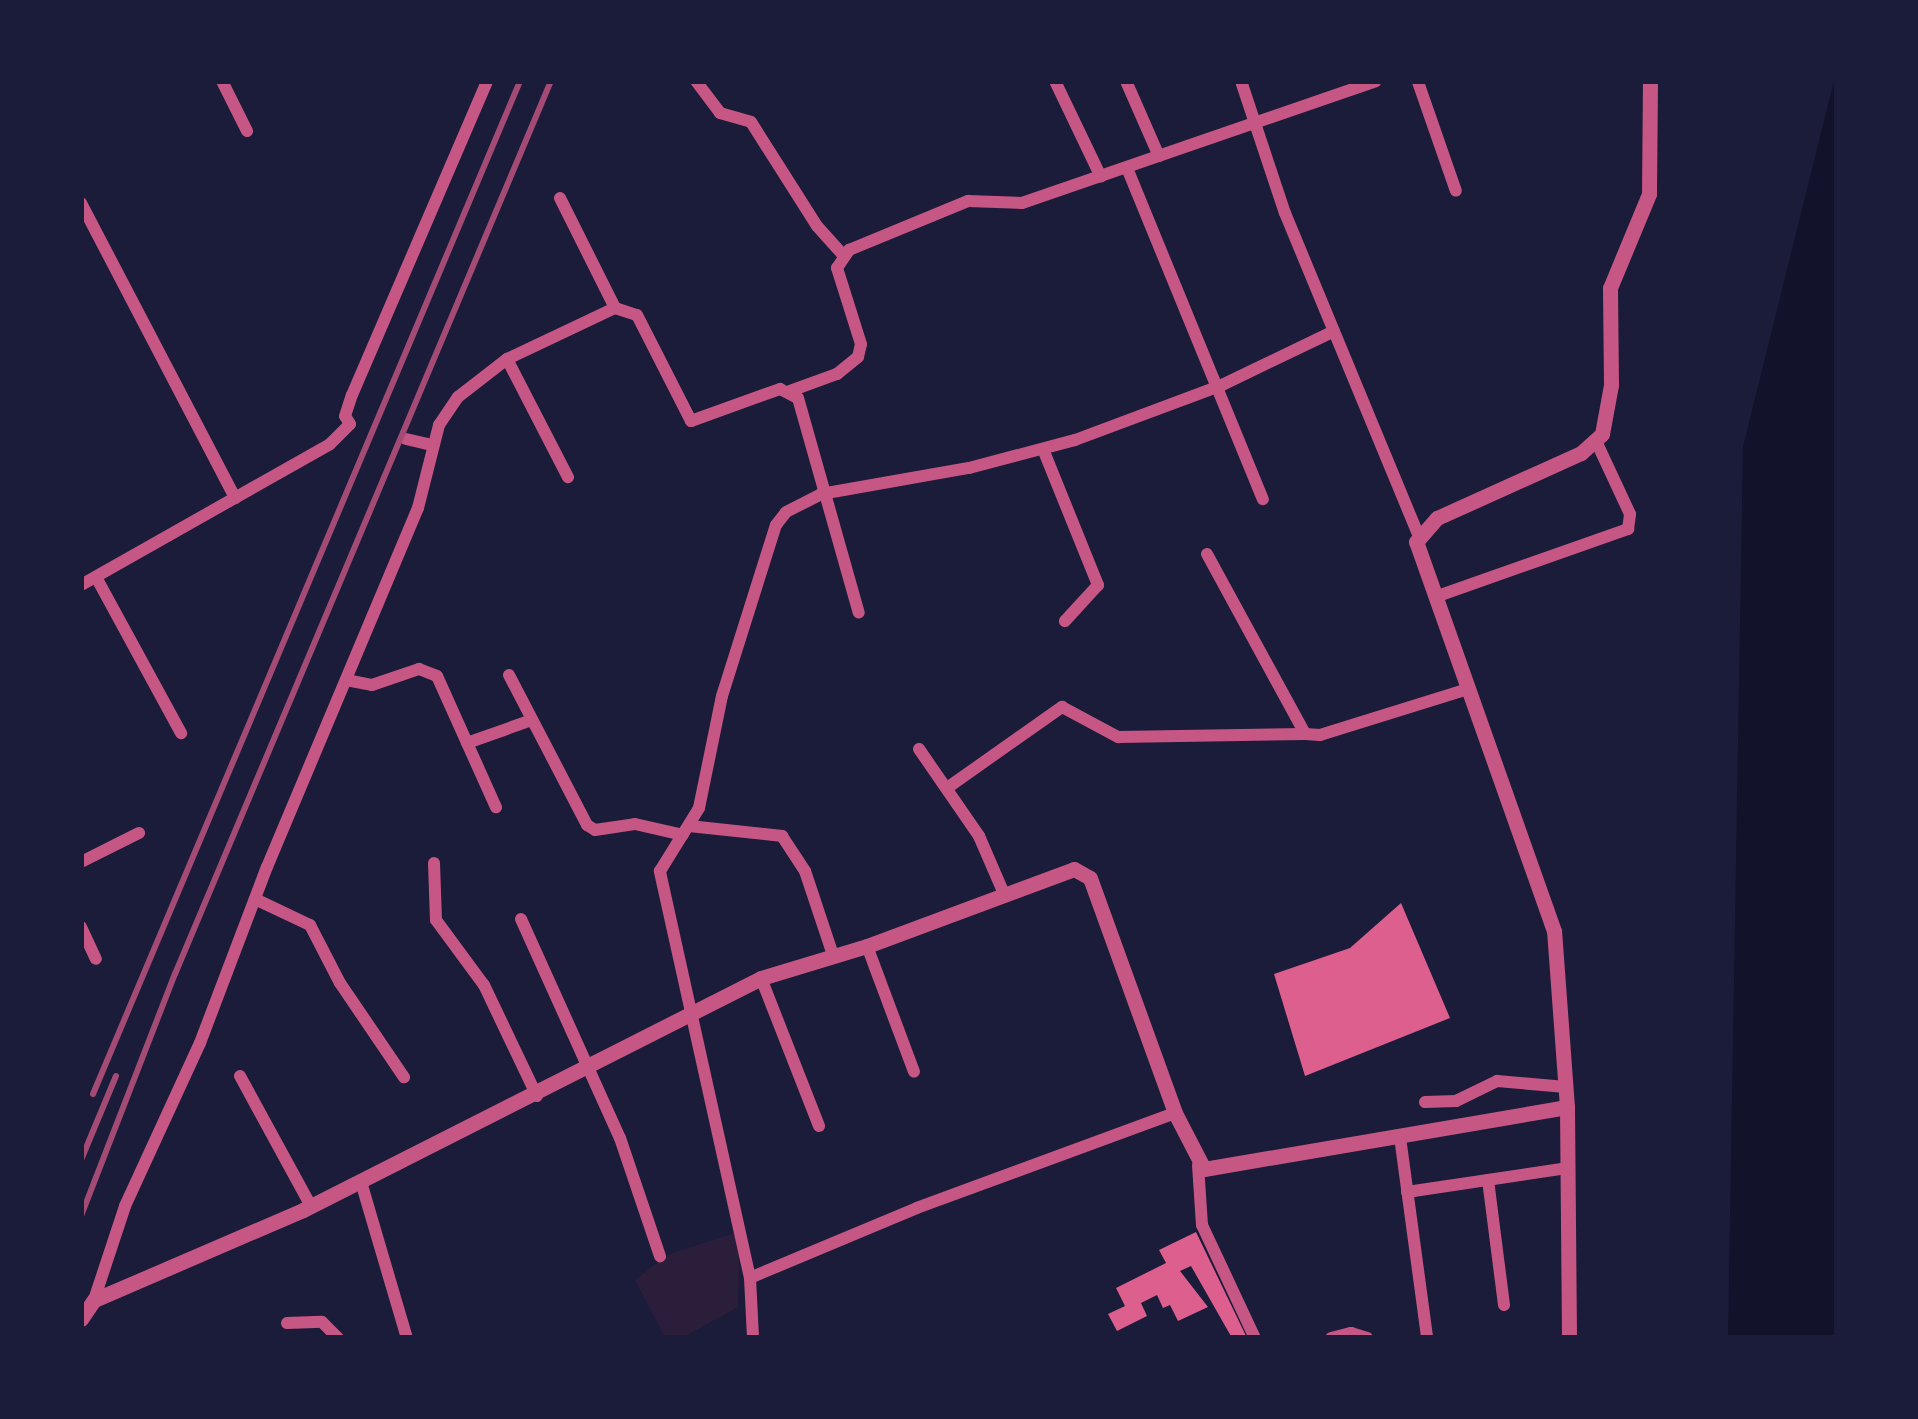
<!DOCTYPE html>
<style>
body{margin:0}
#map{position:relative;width:1918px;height:1419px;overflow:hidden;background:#1b1b3a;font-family:Rubik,sans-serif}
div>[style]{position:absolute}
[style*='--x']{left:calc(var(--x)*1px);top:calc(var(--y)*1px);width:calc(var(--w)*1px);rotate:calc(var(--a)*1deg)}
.green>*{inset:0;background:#2a1e3b}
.water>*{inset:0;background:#12122b}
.building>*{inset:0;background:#dd5f8e}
.minor>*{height:12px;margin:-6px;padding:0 6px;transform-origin:6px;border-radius:6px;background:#c65784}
.tertiary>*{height:15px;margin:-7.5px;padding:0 7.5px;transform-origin:7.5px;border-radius:7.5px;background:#c65784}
.rail>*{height:6px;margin:-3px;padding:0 3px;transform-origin:3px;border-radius:3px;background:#a44b75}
span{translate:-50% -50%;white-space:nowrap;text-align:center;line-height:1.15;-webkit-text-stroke:9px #1b1b3a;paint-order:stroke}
.frame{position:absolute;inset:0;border:84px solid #1b1b3a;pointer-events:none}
</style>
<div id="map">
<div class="green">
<div style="clip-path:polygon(740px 1231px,738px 1307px,682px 1338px,665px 1338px,635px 1280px,667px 1255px)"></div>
</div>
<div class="water">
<div style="clip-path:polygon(1834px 81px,1837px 1338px,1728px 1338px,1743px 447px)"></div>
</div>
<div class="building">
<div style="clip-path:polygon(1401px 903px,1450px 1018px,1305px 1076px,1274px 974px,1350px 948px)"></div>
<div style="clip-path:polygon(1196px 1232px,1247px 1338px,1232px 1338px,1191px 1266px,1180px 1271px,1208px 1307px,1178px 1321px,1170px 1305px,1163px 1308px,1157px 1295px,1141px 1303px,1147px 1316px,1117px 1331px,1108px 1314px,1125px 1306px,1116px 1288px,1166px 1263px,1159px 1250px)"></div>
</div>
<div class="minor">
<div style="--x:222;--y:81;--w:56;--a:63.4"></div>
<div style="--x:696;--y:81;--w:40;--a:53"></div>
<div style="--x:720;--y:113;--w:32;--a:16"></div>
<div style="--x:751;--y:122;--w:123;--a:57.6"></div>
<div style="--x:817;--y:226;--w:39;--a:48"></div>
<div style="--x:1055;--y:81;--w:106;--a:64.4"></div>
<div style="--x:1126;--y:81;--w:82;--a:66.3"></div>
<div style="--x:1241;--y:81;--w:139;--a:71.6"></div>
<div style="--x:1285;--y:213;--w:347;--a:67.5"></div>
<div style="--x:1418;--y:82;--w:115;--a:70.8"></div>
<div style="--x:1127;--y:168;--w:358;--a:67.7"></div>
<div style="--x:560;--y:198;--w:123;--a:63.4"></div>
<div style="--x:615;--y:308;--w:23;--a:18"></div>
<div style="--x:637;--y:315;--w:119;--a:63"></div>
<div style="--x:691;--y:421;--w:95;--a:-19.8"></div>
<div style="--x:780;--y:389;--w:20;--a:27"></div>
<div style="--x:798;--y:398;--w:223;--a:74.2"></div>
<div style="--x:81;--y:203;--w:333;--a:62.4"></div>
<div style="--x:507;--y:359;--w:119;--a:-25.3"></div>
<div style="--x:790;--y:391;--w:50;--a:-19.9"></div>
<div style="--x:837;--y:374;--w:27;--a:-39"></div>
<div style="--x:858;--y:357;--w:13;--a:-77"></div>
<div style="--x:861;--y:344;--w:80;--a:-107.5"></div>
<div style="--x:837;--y:268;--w:22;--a:-56"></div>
<div style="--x:849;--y:250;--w:129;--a:-22.4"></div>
<div style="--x:968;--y:201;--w:54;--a:2.1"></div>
<div style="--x:1022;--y:203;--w:374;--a:-19"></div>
<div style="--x:350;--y:424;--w:9;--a:-122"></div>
<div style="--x:345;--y:416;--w:22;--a:-72"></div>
<div style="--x:352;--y:395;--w:342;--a:-66.7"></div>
<div style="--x:406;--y:439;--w:26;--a:13"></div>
<div style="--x:1043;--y:449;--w:147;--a:68"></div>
<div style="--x:1098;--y:585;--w:49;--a:132.5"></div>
<div style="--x:1207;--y:554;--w:205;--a:61.4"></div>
<div style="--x:1305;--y:734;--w:15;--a:4"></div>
<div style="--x:1320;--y:735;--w:155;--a:-17.3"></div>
<div style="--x:96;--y:577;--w:178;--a:61.4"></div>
<div style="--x:81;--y:585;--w:286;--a:-29.5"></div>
<div style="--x:330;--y:444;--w:28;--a:-45"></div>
<div style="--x:1435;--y:597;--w:205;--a:-19.4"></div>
<div style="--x:1628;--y:529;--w:15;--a:-82"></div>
<div style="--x:1630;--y:514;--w:81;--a:-115"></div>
<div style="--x:509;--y:675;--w:169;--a:62.5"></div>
<div style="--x:587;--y:825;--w:9;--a:32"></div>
<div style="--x:595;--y:830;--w:40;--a:-8.5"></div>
<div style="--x:635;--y:824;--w:49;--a:12.9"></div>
<div style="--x:346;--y:680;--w:26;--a:11"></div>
<div style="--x:372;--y:685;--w:50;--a:-18.8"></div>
<div style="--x:419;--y:669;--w:19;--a:21"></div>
<div style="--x:437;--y:676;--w:144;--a:65.8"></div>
<div style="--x:467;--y:743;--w:69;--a:-19.5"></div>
<div style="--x:919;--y:749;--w:106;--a:55.4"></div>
<div style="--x:979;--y:836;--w:65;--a:66.6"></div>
<div style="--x:947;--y:788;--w:141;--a:-35.2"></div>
<div style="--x:1062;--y:707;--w:64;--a:28.2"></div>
<div style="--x:1118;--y:737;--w:187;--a:-0.9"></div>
<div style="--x:689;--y:826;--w:94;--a:6.1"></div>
<div style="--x:782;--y:836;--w:42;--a:56.7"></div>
<div style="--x:805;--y:871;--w:89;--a:71.6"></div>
<div style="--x:81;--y:862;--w:65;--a:-26.6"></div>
<div style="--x:434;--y:863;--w:57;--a:88"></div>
<div style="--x:436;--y:920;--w:81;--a:53.6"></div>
<div style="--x:484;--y:985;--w:123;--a:64.5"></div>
<div style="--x:255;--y:899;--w:61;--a:25.3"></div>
<div style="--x:310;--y:925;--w:65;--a:62.7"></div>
<div style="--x:340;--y:983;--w:114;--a:55.8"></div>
<div style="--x:521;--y:919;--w:240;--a:65.7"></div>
<div style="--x:620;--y:1138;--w:125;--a:71.3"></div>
<div style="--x:81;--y:927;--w:35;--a:65"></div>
<div style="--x:867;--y:946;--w:134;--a:69.5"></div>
<div style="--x:761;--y:978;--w:159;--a:68.6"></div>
<div style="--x:240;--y:1076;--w:148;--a:61.4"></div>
<div style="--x:1425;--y:1102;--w:31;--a:-2"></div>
<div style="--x:1456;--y:1101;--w:46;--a:-26"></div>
<div style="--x:1497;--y:1081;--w:69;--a:5"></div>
<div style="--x:1175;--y:1113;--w:275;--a:159.8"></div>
<div style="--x:917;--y:1208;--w:181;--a:157.3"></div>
<div style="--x:750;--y:1278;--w:417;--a:-102.5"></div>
<div style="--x:660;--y:871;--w:74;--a:-58.2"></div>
<div style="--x:699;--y:808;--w:114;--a:-78.4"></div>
<div style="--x:722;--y:696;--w:179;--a:-72.5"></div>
<div style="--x:776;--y:525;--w:16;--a:-52"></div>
<div style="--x:786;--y:512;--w:39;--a:-27"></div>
<div style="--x:821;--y:494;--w:150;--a:-10"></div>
<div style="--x:969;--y:468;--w:110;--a:-14.8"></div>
<div style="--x:1075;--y:440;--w:157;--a:-20.5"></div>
<div style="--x:1222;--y:385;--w:124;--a:-25.7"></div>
<div style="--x:1400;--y:1137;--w:203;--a:82.3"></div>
<div style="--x:1198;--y:1165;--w:60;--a:86.2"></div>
<div style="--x:1202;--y:1225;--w:125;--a:64.9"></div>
<div style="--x:1488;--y:1180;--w:126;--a:82.7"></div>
<div style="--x:361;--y:1182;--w:163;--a:73.6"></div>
<div style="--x:1407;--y:1192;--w:163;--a:-8.5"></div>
<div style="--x:750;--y:1278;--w:60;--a:87.1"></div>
<div style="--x:94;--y:1300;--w:99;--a:-71.7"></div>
<div style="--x:125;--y:1206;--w:179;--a:-65.3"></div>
<div style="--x:200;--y:1043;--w:188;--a:-69.2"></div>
<div style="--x:267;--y:867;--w:389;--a:-67.2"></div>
<div style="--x:418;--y:508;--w:86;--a:-75.8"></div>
<div style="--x:439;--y:425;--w:34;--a:-56"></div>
<div style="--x:458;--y:397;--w:62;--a:-37.8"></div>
<div style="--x:507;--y:359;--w:133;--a:62.7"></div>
<div style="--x:287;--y:1323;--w:35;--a:-2"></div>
<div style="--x:322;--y:1322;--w:23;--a:45"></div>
<div style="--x:1331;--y:1338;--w:21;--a:-14"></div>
<div style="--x:1351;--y:1333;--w:17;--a:17"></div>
</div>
<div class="tertiary">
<div style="--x:81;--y:1319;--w:23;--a:-56"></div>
<div style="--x:94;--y:1300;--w:228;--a:-23.3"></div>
<div style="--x:303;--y:1210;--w:513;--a:-26.86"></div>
<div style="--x:761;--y:978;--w:111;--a:-16.8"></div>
<div style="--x:867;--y:946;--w:221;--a:-20.4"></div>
<div style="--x:1074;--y:869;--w:18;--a:29"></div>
<div style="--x:1090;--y:878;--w:250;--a:70.1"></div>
<div style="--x:1175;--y:1113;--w:63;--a:62.6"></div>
<div style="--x:1204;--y:1169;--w:368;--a:-9.7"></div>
<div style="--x:1569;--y:1338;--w:231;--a:-90.5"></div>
<div style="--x:1567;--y:1107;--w:176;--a:-94.2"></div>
<div style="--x:1554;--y:931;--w:413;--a:-109.5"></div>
<div style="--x:1416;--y:542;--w:32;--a:-49"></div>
<div style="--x:1437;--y:518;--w:158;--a:-24.3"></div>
<div style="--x:1581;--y:453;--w:28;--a:-42"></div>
<div style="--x:1602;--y:434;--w:50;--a:-79.6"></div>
<div style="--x:1611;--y:385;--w:97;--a:-90.6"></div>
<div style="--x:1610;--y:288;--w:102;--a:-67.5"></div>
<div style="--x:1649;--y:194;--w:113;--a:-89.5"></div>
</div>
<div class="rail">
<div style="--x:93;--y:1094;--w:1099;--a:-67.14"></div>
<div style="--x:81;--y:1160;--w:91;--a:-67.4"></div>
<div style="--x:81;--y:1216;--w:260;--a:-68.8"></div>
<div style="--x:175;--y:974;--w:969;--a:-67.17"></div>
</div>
<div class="frame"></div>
</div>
